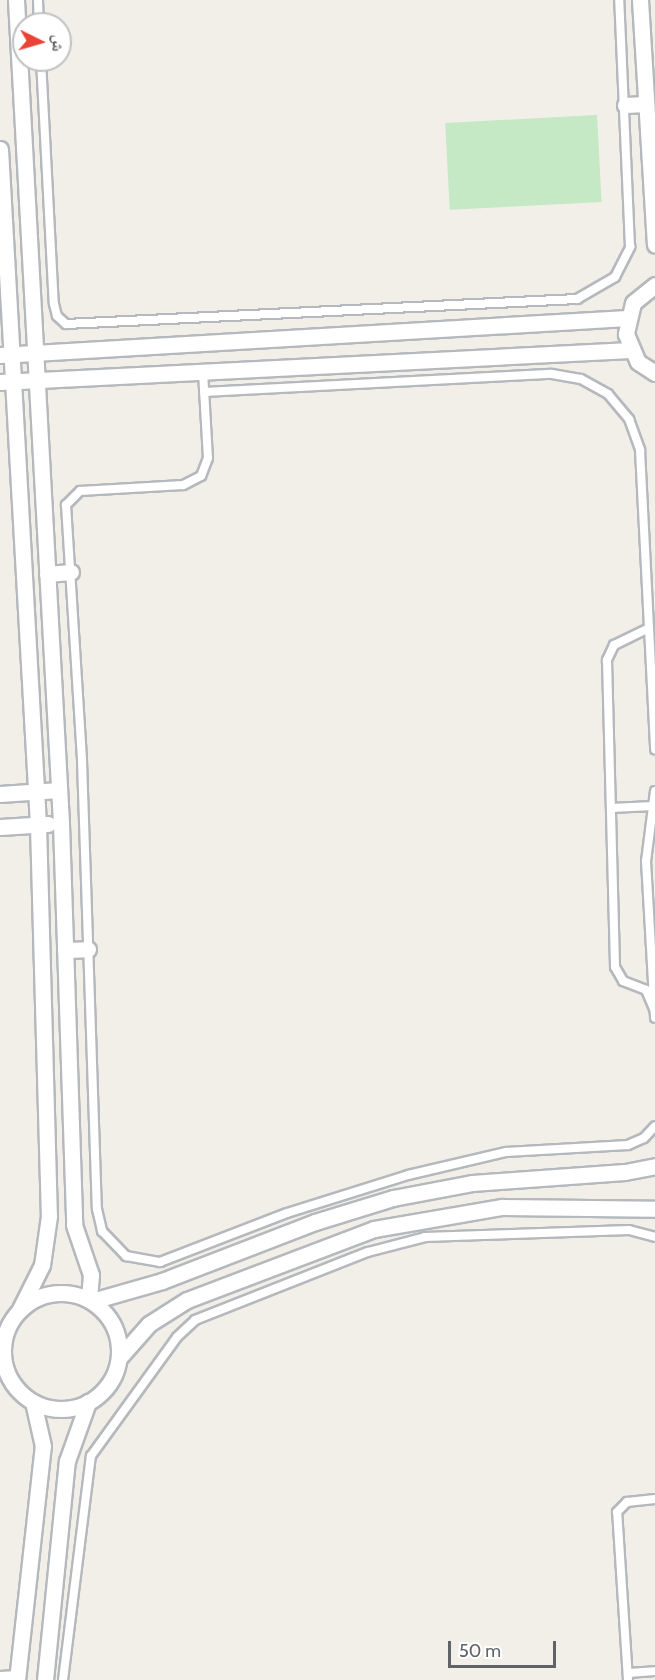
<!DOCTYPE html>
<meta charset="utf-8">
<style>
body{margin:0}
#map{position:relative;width:655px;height:1680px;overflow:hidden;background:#f1efe8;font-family:Cabin,"Noto Naskh Arabic",sans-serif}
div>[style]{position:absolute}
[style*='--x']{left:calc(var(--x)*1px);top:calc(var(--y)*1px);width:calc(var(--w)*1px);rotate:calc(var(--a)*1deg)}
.green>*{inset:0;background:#c5e8c5;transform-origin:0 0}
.roads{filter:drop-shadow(2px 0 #b5b8bc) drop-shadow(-2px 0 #b5b8bc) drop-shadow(0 2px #b5b8bc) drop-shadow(0 -2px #b5b8bc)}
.lane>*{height:8px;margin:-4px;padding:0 4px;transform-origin:4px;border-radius:4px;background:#fff}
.street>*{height:15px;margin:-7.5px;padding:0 7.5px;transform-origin:7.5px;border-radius:7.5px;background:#fff}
.street>.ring{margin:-7.5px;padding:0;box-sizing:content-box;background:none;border:15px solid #fff;border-radius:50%}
span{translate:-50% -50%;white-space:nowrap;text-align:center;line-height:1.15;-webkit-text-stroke:4.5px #fff;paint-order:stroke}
.north{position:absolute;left:12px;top:12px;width:60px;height:60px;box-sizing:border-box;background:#fff;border:2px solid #bfc1c3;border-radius:50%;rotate:95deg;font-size:16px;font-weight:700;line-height:24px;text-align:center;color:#5f6368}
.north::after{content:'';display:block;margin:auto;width:21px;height:27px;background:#ea4335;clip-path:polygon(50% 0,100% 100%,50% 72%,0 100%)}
.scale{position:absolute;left:448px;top:1641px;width:108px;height:27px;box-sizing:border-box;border:3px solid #5f6368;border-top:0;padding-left:8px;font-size:18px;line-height:21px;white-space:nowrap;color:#5f6368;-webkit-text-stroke:4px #fff;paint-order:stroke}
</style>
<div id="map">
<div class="green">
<div style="left:597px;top:115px;width:87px;height:152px;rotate:87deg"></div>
</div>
<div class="roads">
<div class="lane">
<div style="--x:38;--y:0;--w:24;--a:88"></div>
<div style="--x:41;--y:60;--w:244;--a:87"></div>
<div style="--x:54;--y:304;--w:12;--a:76"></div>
<div style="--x:57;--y:316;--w:12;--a:42"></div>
<div style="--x:66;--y:324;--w:512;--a:-2.8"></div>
<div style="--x:577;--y:299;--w:44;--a:-30.1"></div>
<div style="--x:615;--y:277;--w:34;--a:-63"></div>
<div style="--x:630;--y:247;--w:247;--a:-92.5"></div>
<div style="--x:203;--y:372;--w:86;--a:86.7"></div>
<div style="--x:208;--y:458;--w:19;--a:111"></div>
<div style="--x:201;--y:476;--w:20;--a:153"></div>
<div style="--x:183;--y:485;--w:103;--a:176.7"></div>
<div style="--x:80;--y:491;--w:20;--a:135"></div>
<div style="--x:66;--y:505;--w:256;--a:86.4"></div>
<div style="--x:82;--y:761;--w:448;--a:88.1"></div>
<div style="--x:97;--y:1209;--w:23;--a:77"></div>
<div style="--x:102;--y:1231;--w:35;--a:46"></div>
<div style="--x:126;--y:1256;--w:35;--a:10"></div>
<div style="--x:160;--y:1262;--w:136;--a:-21.1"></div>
<div style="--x:287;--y:1213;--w:127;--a:-17.4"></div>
<div style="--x:408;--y:1175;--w:101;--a:-13.2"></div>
<div style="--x:506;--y:1152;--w:122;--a:-3.3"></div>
<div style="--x:628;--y:1145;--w:17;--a:-24"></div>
<div style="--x:644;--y:1138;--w:16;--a:-47"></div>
<div style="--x:204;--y:392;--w:348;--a:-3"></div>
<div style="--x:552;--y:374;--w:29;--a:10"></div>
<div style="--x:581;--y:379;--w:31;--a:29"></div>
<div style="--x:608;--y:394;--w:33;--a:50"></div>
<div style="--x:629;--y:419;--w:33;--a:70"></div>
<div style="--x:640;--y:450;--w:300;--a:87.1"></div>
<div style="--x:649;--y:628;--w:39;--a:154"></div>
<div style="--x:614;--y:645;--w:17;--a:115"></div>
<div style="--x:607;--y:660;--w:307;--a:88.5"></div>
<div style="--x:615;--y:967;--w:16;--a:60"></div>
<div style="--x:623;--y:981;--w:25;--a:21"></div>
<div style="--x:646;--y:990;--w:23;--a:67"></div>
<div style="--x:655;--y:791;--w:71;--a:97.3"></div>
<div style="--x:646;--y:861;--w:157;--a:86.7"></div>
<div style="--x:611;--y:808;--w:42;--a:-2.7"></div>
<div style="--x:628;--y:1673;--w:27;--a:-4"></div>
<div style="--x:63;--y:1680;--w:226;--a:-82.9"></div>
<div style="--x:91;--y:1456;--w:147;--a:-54.1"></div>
<div style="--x:177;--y:1337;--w:25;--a:-43"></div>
<div style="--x:195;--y:1320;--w:186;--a:-21.5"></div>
<div style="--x:368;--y:1252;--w:59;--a:-14.7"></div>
<div style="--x:425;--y:1237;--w:204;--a:-2"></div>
<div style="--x:629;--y:1230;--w:27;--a:15"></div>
<div style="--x:628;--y:1680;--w:168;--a:-93.7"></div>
<div style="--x:617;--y:1512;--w:14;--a:-45"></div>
<div style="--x:627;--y:1502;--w:28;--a:-6"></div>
</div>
<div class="street">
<div style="--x:16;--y:0;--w:825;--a:86.87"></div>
<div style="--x:61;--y:824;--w:401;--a:88.1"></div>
<div style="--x:74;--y:1225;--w:53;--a:71.2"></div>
<div style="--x:91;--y:1275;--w:25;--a:95"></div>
<div style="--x:640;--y:0;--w:245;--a:86.5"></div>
<div style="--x:625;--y:105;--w:21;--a:-3"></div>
<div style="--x:0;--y:149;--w:677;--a:86.78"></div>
<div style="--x:38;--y:825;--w:391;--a:88.4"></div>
<div style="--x:49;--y:1216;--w:49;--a:98.1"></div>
<div style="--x:42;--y:1265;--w:49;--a:116.6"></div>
<div style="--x:655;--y:285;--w:28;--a:141"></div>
<div style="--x:633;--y:303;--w:32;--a:103"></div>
<div style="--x:626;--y:334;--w:30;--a:67"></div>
<div style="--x:638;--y:362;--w:20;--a:33"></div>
<div style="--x:0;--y:355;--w:628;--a:-3.38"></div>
<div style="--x:0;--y:382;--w:631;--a:-2.91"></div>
<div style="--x:47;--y:574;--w:24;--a:-5"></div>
<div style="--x:0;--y:794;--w:59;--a:-3.9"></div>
<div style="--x:0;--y:827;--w:48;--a:-3.6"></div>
<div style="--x:65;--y:950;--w:23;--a:-2"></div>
<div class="ring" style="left:3px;top:1293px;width:101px;height:101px"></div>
<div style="--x:92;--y:1301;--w:73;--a:-15.9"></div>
<div style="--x:162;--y:1281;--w:164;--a:-21.1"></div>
<div style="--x:315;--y:1222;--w:82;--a:-17.1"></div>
<div style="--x:393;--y:1198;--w:80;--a:-10.8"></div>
<div style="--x:472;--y:1183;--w:153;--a:-4.1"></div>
<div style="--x:625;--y:1172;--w:31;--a:-11"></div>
<div style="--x:119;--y:1358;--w:45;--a:-48.6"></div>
<div style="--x:149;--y:1324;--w:45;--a:-32.3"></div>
<div style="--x:187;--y:1300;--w:200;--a:-20.8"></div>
<div style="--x:374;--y:1229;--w:130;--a:-9.8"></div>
<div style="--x:502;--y:1207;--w:153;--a:0.7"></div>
<div style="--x:0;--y:1679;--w:17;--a:-3"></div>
<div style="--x:17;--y:1680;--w:235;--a:-83.7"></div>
<div style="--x:43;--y:1446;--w:45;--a:-102.8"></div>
<div style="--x:45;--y:1680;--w:220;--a:-84.3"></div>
<div style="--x:67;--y:1461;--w:63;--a:-70.4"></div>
</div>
</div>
<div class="north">ش</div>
<div class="scale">50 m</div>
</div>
